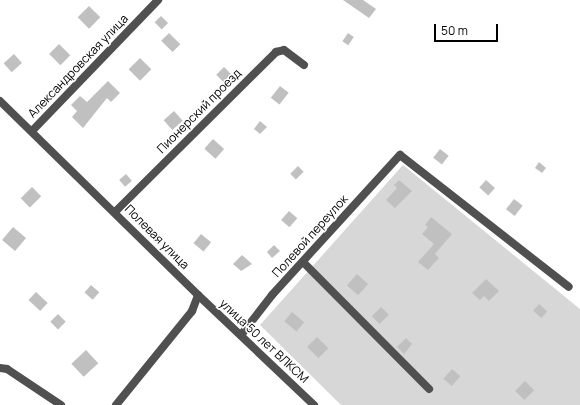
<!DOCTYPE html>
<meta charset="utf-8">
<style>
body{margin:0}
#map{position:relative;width:580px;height:405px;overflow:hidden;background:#fff;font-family:Manrope,sans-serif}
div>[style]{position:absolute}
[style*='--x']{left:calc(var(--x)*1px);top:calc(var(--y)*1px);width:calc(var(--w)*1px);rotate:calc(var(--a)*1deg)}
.green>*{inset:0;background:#d7d7d7}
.building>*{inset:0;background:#c0c0c0;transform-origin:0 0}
.minor>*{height:8px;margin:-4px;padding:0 4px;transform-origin:4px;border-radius:4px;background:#505050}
.tertiary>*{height:8px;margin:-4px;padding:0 4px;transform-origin:4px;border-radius:4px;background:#505050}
span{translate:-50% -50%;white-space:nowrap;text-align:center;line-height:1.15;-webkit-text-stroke:3px #fff;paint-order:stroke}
.street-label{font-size:12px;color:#000}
.scale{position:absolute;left:434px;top:24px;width:64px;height:18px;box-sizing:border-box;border:2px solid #000;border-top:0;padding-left:5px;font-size:12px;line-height:14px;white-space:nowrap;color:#000;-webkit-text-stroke:3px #fff;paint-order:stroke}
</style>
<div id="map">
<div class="green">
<div style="clip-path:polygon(403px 165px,580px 309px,580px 405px,341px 405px,260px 325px)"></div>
</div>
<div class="building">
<div style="clip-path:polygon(343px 0,363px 0,376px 9px,369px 18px)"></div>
<div style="left:89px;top:6px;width:16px;height:16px;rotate:45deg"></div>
<div style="left:161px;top:16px;width:10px;height:9px;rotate:45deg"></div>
<div style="left:169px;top:33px;width:16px;height:11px;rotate:45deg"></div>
<div style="left:348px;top:33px;width:7px;height:10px;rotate:34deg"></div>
<div style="left:59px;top:44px;width:16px;height:14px;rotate:45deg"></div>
<div style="left:14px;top:54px;width:12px;height:14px;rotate:48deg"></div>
<div style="left:140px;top:58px;width:16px;height:16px;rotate:45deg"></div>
<div style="left:224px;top:67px;width:13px;height:11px;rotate:45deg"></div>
<div style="clip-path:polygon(108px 81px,120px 93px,111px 102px,107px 98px,83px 128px,72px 117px,77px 111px,71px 105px,80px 96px,87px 102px)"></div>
<div style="left:280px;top:86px;width:11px;height:15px;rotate:38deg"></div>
<div style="left:174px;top:111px;width:13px;height:14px;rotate:48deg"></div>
<div style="clip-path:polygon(260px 121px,267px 127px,260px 134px,254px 129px)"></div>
<div style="left:213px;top:139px;width:15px;height:13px;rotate:42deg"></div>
<div style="left:440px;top:149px;width:11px;height:11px;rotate:38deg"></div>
<div style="clip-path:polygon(539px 162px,546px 168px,542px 173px,535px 168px)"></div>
<div style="left:298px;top:166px;width:8px;height:11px;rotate:45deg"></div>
<div style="left:126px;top:174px;width:9px;height:9px;rotate:49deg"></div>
<div style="clip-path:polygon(399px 180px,412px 191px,395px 208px,386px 200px,397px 188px,394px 185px)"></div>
<div style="left:486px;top:180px;width:12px;height:10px;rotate:42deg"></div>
<div style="left:32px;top:187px;width:13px;height:16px;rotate:45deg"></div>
<div style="left:514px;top:199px;width:11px;height:13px;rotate:38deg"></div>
<div style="left:289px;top:211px;width:11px;height:12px;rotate:41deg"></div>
<div style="clip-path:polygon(431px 217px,452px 234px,435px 254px,439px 258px,428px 270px,418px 262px,434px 244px,422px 234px,428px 227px,425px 225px)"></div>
<div style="left:13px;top:227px;width:17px;height:17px;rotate:40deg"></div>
<div style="left:201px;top:234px;width:13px;height:12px;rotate:39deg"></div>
<div style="clip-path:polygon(274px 245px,280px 251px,272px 258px,267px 252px)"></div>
<div style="clip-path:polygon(242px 255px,252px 264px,241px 271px,233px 264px)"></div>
<div style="left:357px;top:274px;width:15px;height:15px;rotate:42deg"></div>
<div style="clip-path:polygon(486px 279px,499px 291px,489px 301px,484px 296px,480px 300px,472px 293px)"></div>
<div style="left:91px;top:285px;width:11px;height:10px;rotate:41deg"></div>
<div style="left:36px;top:292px;width:16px;height:11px;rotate:43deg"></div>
<div style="left:539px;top:304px;width:11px;height:9px;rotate:41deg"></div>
<div style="left:381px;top:307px;width:11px;height:13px;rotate:45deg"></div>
<div style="left:292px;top:312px;width:16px;height:12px;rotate:40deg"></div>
<div style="left:58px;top:314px;width:11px;height:11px;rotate:45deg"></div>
<div style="left:317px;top:337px;width:16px;height:14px;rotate:45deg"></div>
<div style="clip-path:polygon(406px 338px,412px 344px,404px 354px,397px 347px)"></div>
<div style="left:86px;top:350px;width:18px;height:20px;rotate:47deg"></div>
<div style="left:452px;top:369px;width:11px;height:13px;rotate:41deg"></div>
<div style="left:525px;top:381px;width:13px;height:14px;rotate:45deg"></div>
</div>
<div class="minor">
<div style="--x:32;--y:131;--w:182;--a:-46.1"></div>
<div style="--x:115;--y:212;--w:227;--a:-44.8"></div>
<div style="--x:276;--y:52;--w:8;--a:-14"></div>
<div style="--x:284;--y:50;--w:25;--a:37"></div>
<div style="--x:303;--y:262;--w:179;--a:45.2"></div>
<div style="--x:241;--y:335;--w:51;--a:-52.2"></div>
<div style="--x:272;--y:295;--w:190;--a:-47.6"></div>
<div style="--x:400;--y:155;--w:214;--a:38"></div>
<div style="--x:0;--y:368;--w:7;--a:8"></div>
<div style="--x:7;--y:369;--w:65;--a:33.7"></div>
<div style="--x:116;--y:405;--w:121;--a:-51"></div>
<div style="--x:192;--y:311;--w:17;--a:-69"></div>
</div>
<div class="tertiary">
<div style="--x:0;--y:101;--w:277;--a:44.4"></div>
<div style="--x:198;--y:295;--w:160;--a:43.5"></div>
</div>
<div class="street-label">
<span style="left:78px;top:66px;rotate:-46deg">Александровская улица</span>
<span style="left:199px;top:111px;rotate:-45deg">Пионерский проезд</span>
<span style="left:310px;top:236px;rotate:-48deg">Полевой переулок</span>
<span style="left:157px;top:237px;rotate:45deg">Полевая улица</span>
<span style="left:264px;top:341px;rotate:43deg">улица 50 лет ВЛКСМ</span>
</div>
<div class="scale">50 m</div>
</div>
